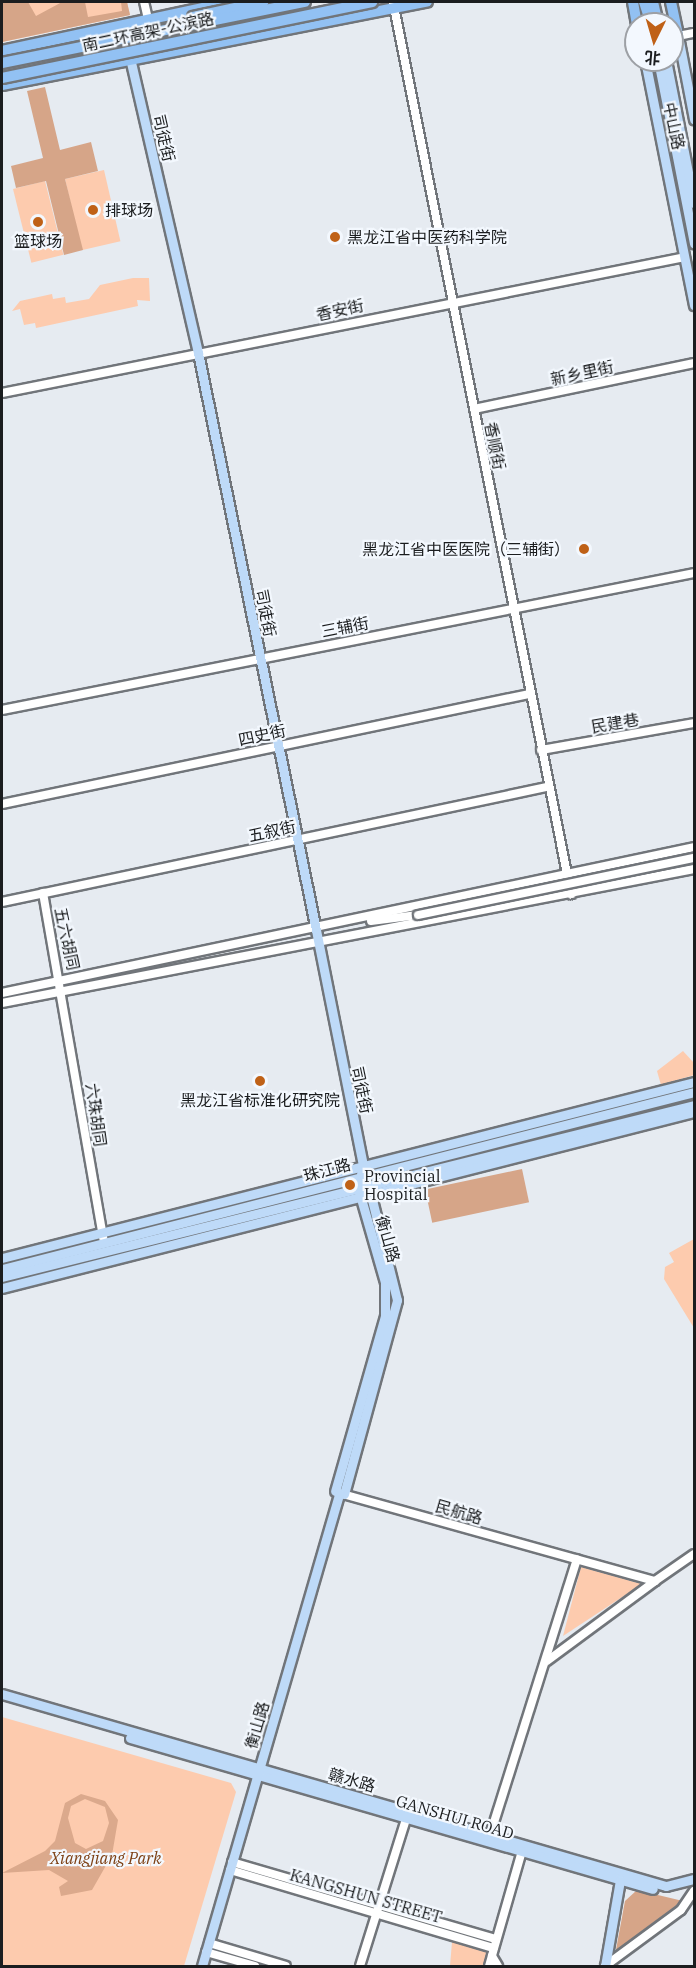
<!DOCTYPE html>
<meta charset="utf-8">
<style>
body{margin:0}
#map{position:relative;width:696px;height:1968px;overflow:hidden;background:#e6ebf1;font-family:"IBM Plex Serif","Noto Sans SC",serif}
div>[style]{position:absolute}
[style*='--x']{left:calc(var(--x)*1px);top:calc(var(--y)*1px);width:calc(var(--w)*1px);rotate:calc(var(--a)*1deg)}
.green>*{inset:0;background:#fdcbae;transform-origin:0 0}
.forest>*{inset:0;background:#d6a588;transform-origin:0 0}
.water>*{inset:0;background:#dba98c}
.roads{filter:drop-shadow(2px 0 #71757a) drop-shadow(-2px 0 #71757a) drop-shadow(0 2px #71757a) drop-shadow(0 -2px #71757a)}
.minor>*{height:8px;margin:-4px;padding:0 4px;transform-origin:4px;border-radius:4px;background:#fff}
.major>*{height:9px;margin:-4.5px;padding:0 4.5px;transform-origin:4.5px;border-radius:4.5px;background:#bedaf8}
.highway>*{height:10px;margin:-5px;padding:0 5px;transform-origin:5px;border-radius:5px;background:#92c1f3}
.bridges{filter:drop-shadow(2px 0 #71757a) drop-shadow(-2px 0 #71757a) drop-shadow(0 2px #71757a) drop-shadow(0 -2px #71757a)}
.minor-bridge>*{height:8px;margin:-4px;padding:0 4px;transform-origin:4px;border-radius:4px;background:#fff}
.highway-bridge>*{height:10px;margin:-5px;padding:0 5px;transform-origin:5px;border-radius:5px;background:#92c1f3}
.dots>*{width:16px;height:16px;translate:-50% -50%;box-sizing:border-box;border:3px solid #f3f8fe;border-radius:50%}
span{translate:-50% -50%;white-space:nowrap;text-align:center;line-height:1.15;-webkit-text-stroke:4.5px #f3f8fe;paint-order:stroke}
.street-label{font-size:16px;color:#1b1d1f}
.poi-label{font-size:16px;color:#1b1d1f}
.left{translate:0 -50%;text-align:left}
.right{translate:-100% -50%;text-align:right}
.park-label{font-size:16px;color:#7d4014;font-style:italic}
.frame{position:absolute;inset:0;border:3px solid #1b1d1f;pointer-events:none}
.north{position:absolute;left:624px;top:12px;width:60px;height:60px;box-sizing:border-box;background:#f3f8fe;border:2px solid #9da0a5;border-radius:50%;rotate:185deg;font-size:16px;font-weight:700;line-height:24px;text-align:center;color:#1b1d1f}
.north::after{content:'';display:block;margin:auto;width:21px;height:27px;background:#bf6117;clip-path:polygon(50% 0,100% 100%,50% 72%,0 100%)}
</style>
<div id="map">
<div class="green">
<div style="clip-path:polygon(2px 2px,127px 2px,130px 15px,2px 42px)"></div>
<div style="left:104px;top:170px;width:73px;height:40px;rotate:77deg"></div>
<div style="left:45px;top:181px;width:76px;height:33px;rotate:76deg"></div>
<div style="clip-path:polygon(133px 278px,149px 278px,150px 301px,137px 300px,138px 306px,36px 328px,35px 323px,24px 325px,20px 309px,12px 311px,20px 301px,52px 294px,53px 299px,65px 297px,66px 303px,89px 299px,100px 285px)"></div>
<div style="clip-path:polygon(683px 1051px,694px 1063px,694px 1075px,661px 1085px,657px 1071px)"></div>
<div style="clip-path:polygon(694px 1239px,694px 1328px,664px 1279px,665px 1267px,674px 1262px,669px 1253px)"></div>
<div style="clip-path:polygon(581px 1567px,642px 1584px,563px 1636px)"></div>
<div style="clip-path:polygon(2px 1717px,231px 1783px,236px 1792px,184px 1966px,2px 1966px)"></div>
<div style="clip-path:polygon(452px 1942px,486px 1952px,485px 1966px,450px 1966px)"></div>
</div>
<div class="forest">
<div style="clip-path:polygon(2px 2px,28px 2px,36px 16px,62px 2px,85px 2px,88px 17px,122px 11px,121px 2px,127px 2px,130px 15px,2px 42px)"></div>
<div style="clip-path:polygon(45px 87px,60px 150px,91px 142px,98px 171px,65px 179px,83px 250px,64px 255px,46px 181px,16px 188px,11px 166px,43px 158px,27px 91px)"></div>
<div style="left:522px;top:1169px;width:34px;height:99px;rotate:78deg"></div>
<div style="clip-path:polygon(637px 1890px,683px 1901px,615px 1955px,625px 1901px)"></div>
</div>
<div class="water">
<div style="clip-path:polygon(evenodd,81px 1794px,105px 1801px,118px 1820px,112px 1855px,92px 1890px,61px 1896px,59px 1887px,68px 1881px,49px 1870px,2px 1873px,45px 1851px,55px 1841px,65px 1803px,81px 1794px,85px 1799px,105px 1807px,109px 1823px,103px 1841px,86px 1849px,75px 1843px,68px 1818px,71px 1806px,85px 1799px)"></div>
</div>
<div class="roads">
<div class="minor">
<div style="--x:393;--y:2;--w:910;--a:78.71"></div>
<div style="--x:678;--y:36;--w:16;--a:-11"></div>
<div style="--x:133;--y:53;--w:37;--a:-66"></div>
<div style="--x:148;--y:19;--w:17;--a:-103"></div>
<div style="--x:2;--y:393;--w:696;--a:-11.26"></div>
<div style="--x:474;--y:409;--w:225;--a:-11.8"></div>
<div style="--x:2;--y:710;--w:705;--a:-11.2"></div>
<div style="--x:541;--y:750;--w:155;--a:-10"></div>
<div style="--x:2;--y:804;--w:538;--a:-11.79"></div>
<div style="--x:43;--y:893;--w:350;--a:80.1"></div>
<div style="--x:2;--y:902;--w:557;--a:-11.92"></div>
<div style="--x:371;--y:921;--w:47;--a:-7.3"></div>
<div style="--x:2;--y:993;--w:707;--a:-11.91"></div>
<div style="--x:2;--y:1003;--w:705;--a:-10.96"></div>
<div style="--x:339;--y:1493;--w:328;--a:15.6"></div>
<div style="--x:655;--y:1581;--w:47;--a:-34.7"></div>
<div style="--x:547;--y:1661;--w:134;--a:-36.5"></div>
<div style="--x:490;--y:1835;--w:289;--a:-72.5"></div>
<div style="--x:232;--y:1862;--w:275;--a:16.3"></div>
<div style="--x:230;--y:1870;--w:275;--a:16.5"></div>
<div style="--x:209;--y:1943;--w:80;--a:16.6"></div>
<div style="--x:206;--y:1952;--w:51;--a:15.9"></div>
<div style="--x:492;--y:1956;--w:12;--a:59"></div>
<div style="--x:360;--y:1966;--w:154;--a:-72.6"></div>
<div style="--x:489;--y:1966;--w:120;--a:-74"></div>
<div style="--x:605;--y:1966;--w:94;--a:-36.4"></div>
<div style="--x:681;--y:1910;--w:23;--a:-56"></div>
</div>
<div class="major">
<div style="--x:678;--y:36;--w:85;--a:79.1"></div>
<div style="--x:130;--y:58;--w:303;--a:77"></div>
<div style="--x:198;--y:353;--w:589;--a:78.44"></div>
<div style="--x:316;--y:930;--w:240;--a:78.7"></div>
<div style="--x:363;--y:1165;--w:24;--a:102"></div>
<div style="--x:358;--y:1188;--w:98;--a:74"></div>
<div style="--x:385;--y:1282;--w:34;--a:90"></div>
<div style="--x:385;--y:1316;--w:182;--a:105.9"></div>
<div style="--x:645;--y:60;--w:250;--a:78.7"></div>
<div style="--x:658;--y:60;--w:187;--a:78.9"></div>
<div style="--x:666;--y:60;--w:146;--a:78.9"></div>
<div style="--x:2;--y:1258;--w:714;--a:-14.27"></div>
<div style="--x:2;--y:1269;--w:714;--a:-14.35"></div>
<div style="--x:2;--y:1277;--w:713;--a:-13.96"></div>
<div style="--x:2;--y:1288;--w:714;--a:-14.27"></div>
<div style="--x:344;--y:1494;--w:201;--a:-74.7"></div>
<div style="--x:397;--y:1300;--w:115;--a:-104"></div>
<div style="--x:2;--y:1694;--w:691;--a:16.13"></div>
<div style="--x:666;--y:1886;--w:29;--a:-14"></div>
<div style="--x:130;--y:1738;--w:544;--a:16.1"></div>
<div style="--x:202;--y:1966;--w:492;--a:-73.8"></div>
<div style="--x:605;--y:1966;--w:87;--a:-80.1"></div>
</div>
<div class="highway">
<div style="--x:633;--y:2;--w:22;--a:80"></div>
<div style="--x:644;--y:2;--w:23;--a:72"></div>
<div style="--x:653;--y:2;--w:23;--a:77"></div>
<div style="--x:671;--y:2;--w:35;--a:78"></div>
<div style="--x:678;--y:36;--w:6;--a:171"></div>
<div style="--x:2;--y:51;--w:233;--a:-12.1"></div>
<div style="--x:2;--y:85;--w:433;--a:-11.1"></div>
</div>
</div>
<div class="bridges">
<div class="minor-bridge">
<div style="--x:418;--y:915;--w:282;--a:-11.7"></div>
</div>
<div class="highway-bridge">
<div style="--x:193;--y:17;--w:72;--a:-12.1"></div>
<div style="--x:2;--y:63;--w:309;--a:-11.4"></div>
<div style="--x:2;--y:78;--w:378;--a:-11.6"></div>
</div>
</div>
<div class="dots">
<div style="left:93px;top:210px;background:#bf6117"></div>
<div style="left:38px;top:222px;background:#bf6117"></div>
<div style="left:335px;top:237px;background:#bf6117"></div>
<div style="left:584px;top:549px;background:#bf6117"></div>
<div style="left:260px;top:1081px;background:#bf6117"></div>
<div style="left:350px;top:1185px;background:#bf6117"></div>
</div>
<div class="street-label">
<span style="left:148px;top:32px;rotate:-12deg">南二环高架-公滨路</span>
<span style="left:674px;top:126px;rotate:78deg">中山路</span>
<span style="left:164px;top:138px;rotate:77deg">司徒街</span>
<span style="left:340px;top:310px;rotate:-12deg">香安街</span>
<span style="left:582px;top:373px;rotate:-12deg">新乡里街</span>
<span style="left:495px;top:446px;rotate:79deg">香顺街</span>
<span style="left:266px;top:613px;rotate:79deg">司徒街</span>
<span style="left:345px;top:627px;rotate:-11deg">三辅街</span>
<span style="left:615px;top:723px;rotate:-10deg">民建巷</span>
<span style="left:262px;top:735px;rotate:-12deg">四史街</span>
<span style="left:272px;top:831px;rotate:-12deg">五叙街</span>
<span style="left:67px;top:939px;rotate:78deg">五六胡同</span>
<span style="left:362px;top:1090px;rotate:78deg">司徒街</span>
<span style="left:96px;top:1115px;rotate:82deg">六珠胡同</span>
<span style="left:327px;top:1170px;rotate:-15deg">珠江路</span>
<span style="left:388px;top:1239px;rotate:74deg">衡山路</span>
<span style="left:459px;top:1512px;rotate:16deg">民航路</span>
<span style="left:257px;top:1725px;rotate:-74deg">衡山路</span>
<span style="left:352px;top:1780px;rotate:16deg">赣水路</span>
<span style="left:455px;top:1817px;rotate:16deg">GANSHUI ROAD</span>
<span style="left:366px;top:1896px;rotate:16deg">KANGSHUN STREET</span>
</div>
<div class="poi-label">
<span class="left" style="left:105px;top:210px">排球场</span>
<span class="left" style="left:347px;top:237px">黑龙江省中医药科学院</span>
<span style="left:38px;top:241px">篮球场</span>
<span class="right" style="left:570px;top:549px">黑龙江省中医医院（三辅街）</span>
<span style="left:260px;top:1100px">黑龙江省标准化研究院</span>
<span class="left" style="left:364px;top:1185px">Provincial<br>Hospital</span>
</div>
<div class="park-label">
<span style="left:106px;top:1858px">Xiangjiang Park</span>
</div>
<div class="frame"></div>
<div class="north">北</div>
</div>
